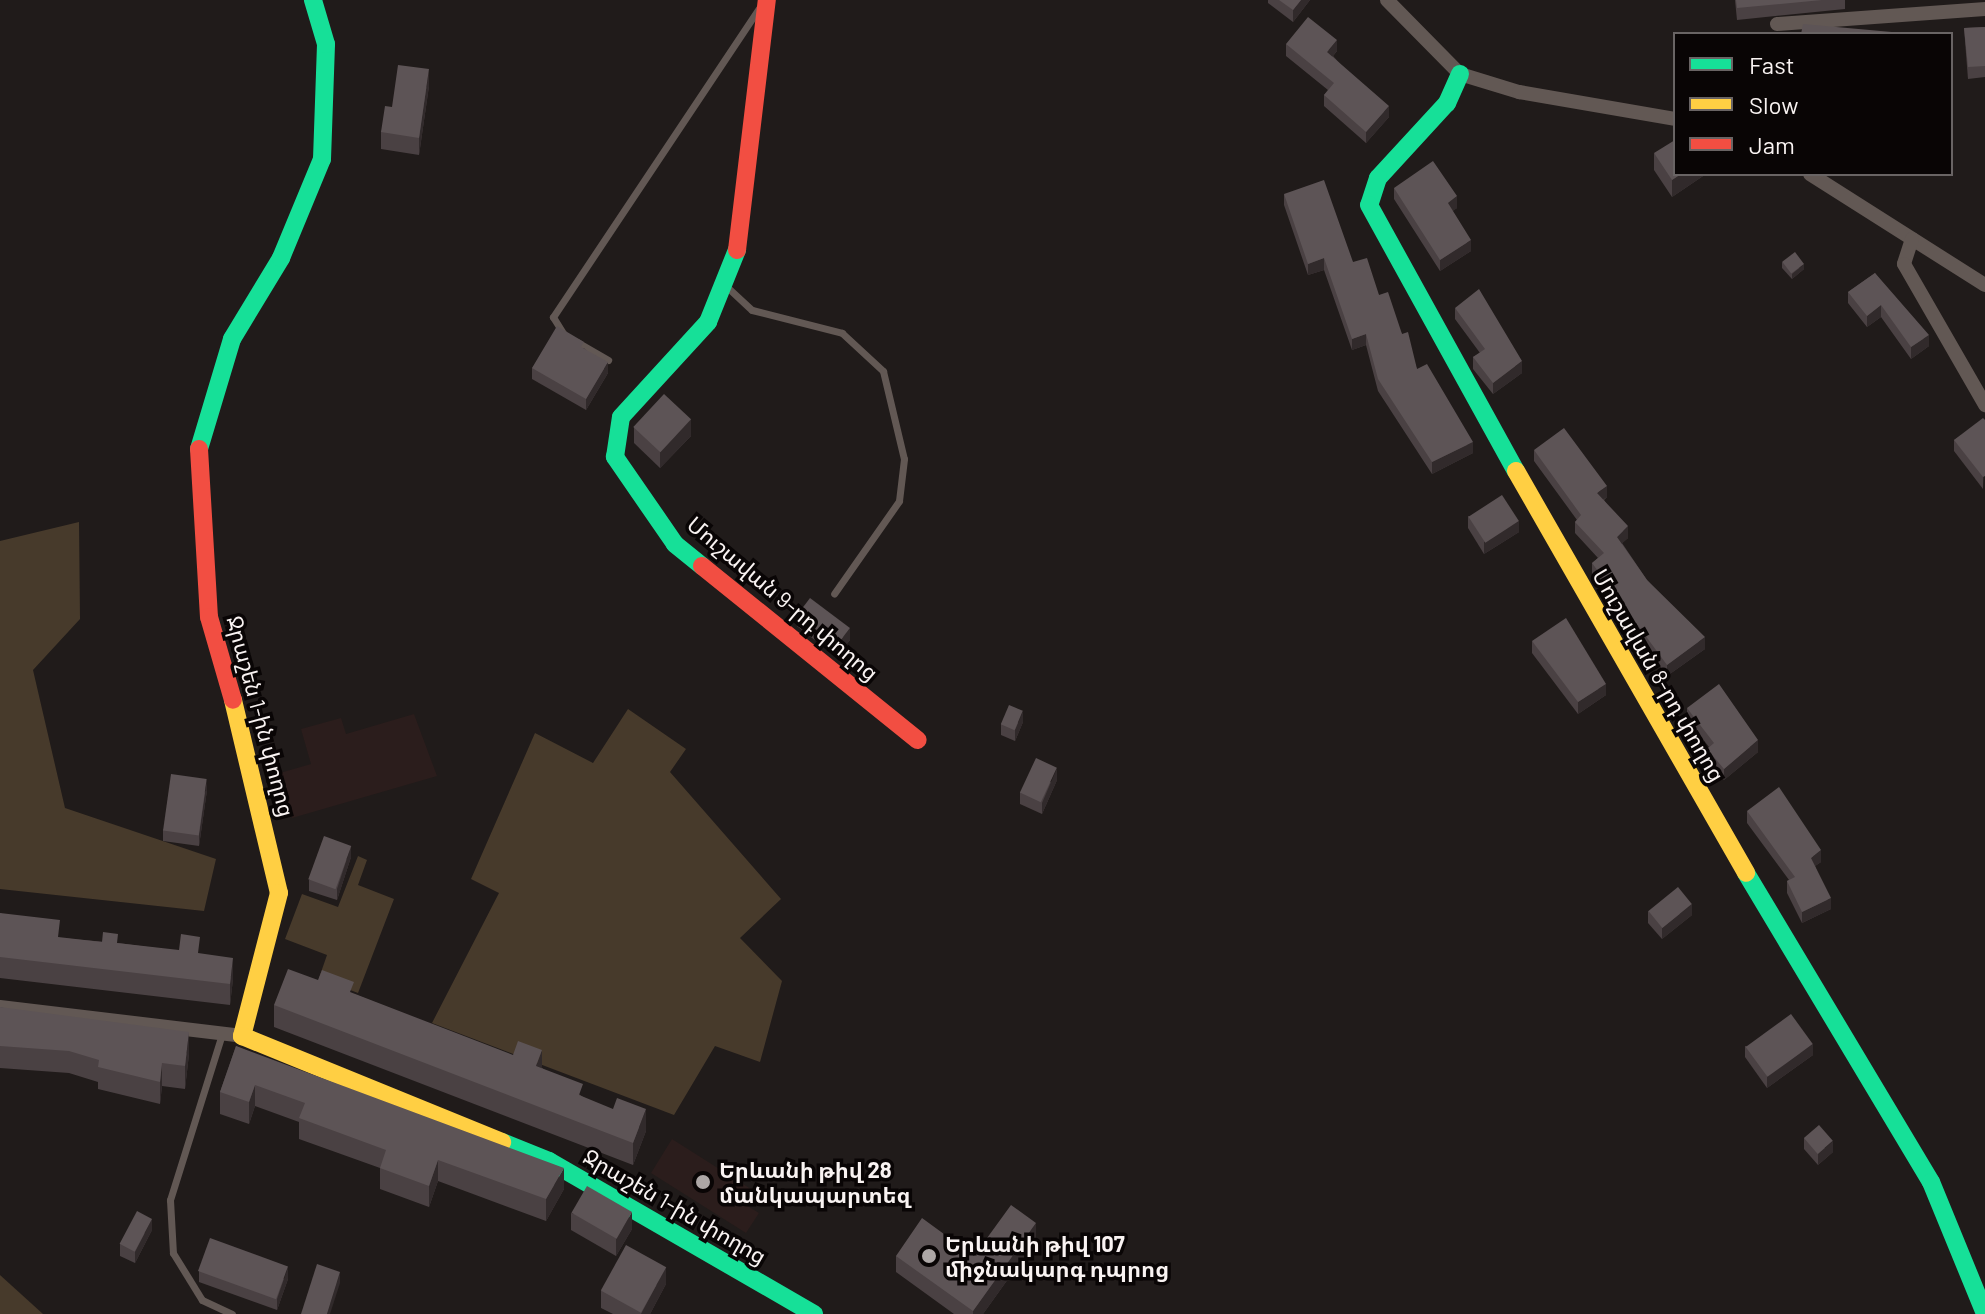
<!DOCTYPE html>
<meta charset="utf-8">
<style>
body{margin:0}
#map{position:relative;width:1985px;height:1314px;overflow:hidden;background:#201b1a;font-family:Barlow,"Noto Sans Armenian",sans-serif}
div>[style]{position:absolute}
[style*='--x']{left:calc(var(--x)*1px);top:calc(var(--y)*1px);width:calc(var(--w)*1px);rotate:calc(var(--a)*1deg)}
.built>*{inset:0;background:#2b1d1c}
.green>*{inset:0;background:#473a2b}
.lane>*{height:7px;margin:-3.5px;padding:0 3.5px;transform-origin:3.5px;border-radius:3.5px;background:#625854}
.street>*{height:14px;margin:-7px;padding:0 7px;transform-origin:7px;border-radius:7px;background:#625854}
.fast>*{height:18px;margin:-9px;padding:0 9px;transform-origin:9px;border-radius:9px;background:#16e098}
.slow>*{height:18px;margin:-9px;padding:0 9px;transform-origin:9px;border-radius:9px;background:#ffcf43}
.jam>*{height:18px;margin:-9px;padding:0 9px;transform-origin:9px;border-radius:9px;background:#f24e42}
.wall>*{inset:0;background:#4a4143}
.shaded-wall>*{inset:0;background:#312a2b}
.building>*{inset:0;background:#5d5456;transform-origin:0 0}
.dots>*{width:22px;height:22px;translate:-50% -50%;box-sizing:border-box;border:4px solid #090505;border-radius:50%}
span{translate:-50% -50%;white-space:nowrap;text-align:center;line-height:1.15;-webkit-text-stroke:7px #090505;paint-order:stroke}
.street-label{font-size:22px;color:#f9f3f2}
.poi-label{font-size:22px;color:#f9f3f2;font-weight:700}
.left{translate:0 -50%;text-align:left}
.legend{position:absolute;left:1673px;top:32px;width:280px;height:144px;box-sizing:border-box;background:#090505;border:2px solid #696464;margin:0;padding:10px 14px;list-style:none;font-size:24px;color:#f9f3f2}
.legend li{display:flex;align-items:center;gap:16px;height:40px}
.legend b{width:40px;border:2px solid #696464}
</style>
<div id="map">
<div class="built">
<div style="clip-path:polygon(414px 714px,437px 776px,292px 818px,280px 773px,311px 764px,301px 729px,341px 718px,346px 734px)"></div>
<div style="clip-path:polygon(672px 1139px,754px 1191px,746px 1205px,759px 1213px,746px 1233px,651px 1173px)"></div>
</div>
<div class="green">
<div style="clip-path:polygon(79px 522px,80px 619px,33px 670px,65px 808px,216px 859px,204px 911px,0 889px,0 541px)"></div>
<div style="clip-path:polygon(628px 709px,686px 749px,670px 772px,781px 899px,740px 938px,782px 981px,760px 1062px,715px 1046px,674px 1115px,432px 1023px,499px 893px,471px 879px,535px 733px,593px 763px)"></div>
<div style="clip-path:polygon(358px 856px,367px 860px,358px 885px,394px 899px,358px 993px,319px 978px,327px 955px,285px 939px,302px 894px,338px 907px)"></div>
<div style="clip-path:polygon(0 1275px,43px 1314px,0 1314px)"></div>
</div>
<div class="lane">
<div style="--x:726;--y:286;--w:35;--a:43"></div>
<div style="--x:752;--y:310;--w:93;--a:14.3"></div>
<div style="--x:842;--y:333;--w:56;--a:42.8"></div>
<div style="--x:883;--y:371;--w:90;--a:76.6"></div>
<div style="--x:904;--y:459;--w:42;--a:96.8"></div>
<div style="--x:899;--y:501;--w:113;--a:125"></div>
<div style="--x:563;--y:333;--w:19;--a:-122"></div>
<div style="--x:553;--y:317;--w:371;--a:-56.3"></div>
<div style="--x:577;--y:342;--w:36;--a:30"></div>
<div style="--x:222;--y:1034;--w:174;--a:107.4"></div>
<div style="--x:170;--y:1200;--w:53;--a:86.8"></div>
<div style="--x:173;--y:1253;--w:55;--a:58.3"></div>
<div style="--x:202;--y:1300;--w:33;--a:25"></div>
</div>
<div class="street">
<div style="--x:1387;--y:0;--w:104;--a:45.4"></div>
<div style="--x:1460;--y:74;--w:62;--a:17"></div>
<div style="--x:1519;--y:92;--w:158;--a:9.8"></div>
<div style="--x:1777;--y:24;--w:209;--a:-4.1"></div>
<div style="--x:1810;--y:174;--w:207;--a:32.4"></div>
<div style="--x:1912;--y:239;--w:26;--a:108"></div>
<div style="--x:1904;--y:264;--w:163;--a:60.1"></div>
<div style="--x:0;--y:1007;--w:244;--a:6.8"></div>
</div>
<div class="fast">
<div style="--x:1460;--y:74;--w:32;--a:114"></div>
<div style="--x:1447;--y:103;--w:102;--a:132.6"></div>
<div style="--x:1378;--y:178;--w:28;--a:108"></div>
<div style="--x:1369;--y:205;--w:304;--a:61.1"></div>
<div style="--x:199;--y:449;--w:115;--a:-73.3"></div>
<div style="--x:232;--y:339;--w:95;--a:-58.8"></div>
<div style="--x:281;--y:258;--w:107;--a:-67.5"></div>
<div style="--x:322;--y:159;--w:115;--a:-88"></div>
<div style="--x:326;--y:44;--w:46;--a:-106.5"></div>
<div style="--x:702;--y:566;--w:35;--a:-141"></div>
<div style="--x:675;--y:544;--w:106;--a:-124.6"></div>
<div style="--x:615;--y:457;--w:40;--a:-81.5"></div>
<div style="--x:621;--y:417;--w:129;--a:-47.5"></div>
<div style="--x:708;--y:322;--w:78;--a:-68.1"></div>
<div style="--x:1746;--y:873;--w:360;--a:59.1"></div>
<div style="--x:1931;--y:1182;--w:139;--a:67.7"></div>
<div style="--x:502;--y:1142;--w:51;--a:22"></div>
<div style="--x:549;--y:1161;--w:306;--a:30"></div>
</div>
<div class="slow">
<div style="--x:1516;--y:471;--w:463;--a:60.2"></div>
<div style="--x:233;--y:700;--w:198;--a:76.6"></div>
<div style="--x:279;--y:893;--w:148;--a:104.5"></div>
<div style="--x:242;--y:1036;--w:281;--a:22.2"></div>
</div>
<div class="jam">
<div style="--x:737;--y:250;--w:252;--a:-83.2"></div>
<div style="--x:199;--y:449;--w:168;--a:86.6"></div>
<div style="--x:209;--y:617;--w:86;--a:73.9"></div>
<div style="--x:702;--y:566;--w:277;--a:38.9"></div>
</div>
<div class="wall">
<div style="clip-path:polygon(1268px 0,1310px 0,1293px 22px,1268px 3px)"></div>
<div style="clip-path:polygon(1735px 0,1845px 0,1845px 9px,1737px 20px)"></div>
<div style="clip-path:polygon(1985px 27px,1985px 77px,1968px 79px,1964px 28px)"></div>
<div style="clip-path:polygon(1286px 44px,1337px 51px,1333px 56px,1389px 117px,1366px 143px,1324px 106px,1324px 95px,1328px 90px,1286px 56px)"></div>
<div style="clip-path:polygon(429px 86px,419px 155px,381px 149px,381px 132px,392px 107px)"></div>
<div style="clip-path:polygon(1654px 153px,1675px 174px,1706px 174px,1672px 197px,1654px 170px)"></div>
<div style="clip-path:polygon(1394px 188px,1457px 208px,1452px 211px,1471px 251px,1440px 271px,1394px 199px)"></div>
<div style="clip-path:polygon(1284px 194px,1353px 262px,1379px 295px,1402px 334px,1417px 369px,1473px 453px,1432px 474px,1378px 391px,1366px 345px,1352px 350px,1324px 270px,1308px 275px,1284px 205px)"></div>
<div style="clip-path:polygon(1782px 262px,1804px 269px,1792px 279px,1782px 268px)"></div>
<div style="clip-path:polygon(1875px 273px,1929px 346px,1911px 359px,1881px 317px,1867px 327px,1848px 303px,1848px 292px)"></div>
<div style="clip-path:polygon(1455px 308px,1522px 373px,1493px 394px,1473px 369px,1473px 357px,1480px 353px,1455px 319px)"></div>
<div style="clip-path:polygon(584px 348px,608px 373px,586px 410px,532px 379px,532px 368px)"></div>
<div style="clip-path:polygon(1985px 420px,1983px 489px,1954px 451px,1954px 440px)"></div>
<div style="clip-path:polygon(634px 427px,691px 436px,660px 468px,634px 443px)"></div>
<div style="clip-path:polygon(1534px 450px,1607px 497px,1604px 500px,1628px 538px,1622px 543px,1647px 580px,1705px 649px,1667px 676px,1592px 574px,1592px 563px,1598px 558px,1575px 533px,1575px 522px,1577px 520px,1534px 461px)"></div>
<div style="clip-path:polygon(1468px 516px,1519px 532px,1484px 554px,1468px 528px)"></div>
<div style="clip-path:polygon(797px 615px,850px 640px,836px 657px,797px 626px)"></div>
<div style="clip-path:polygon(1532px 641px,1606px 695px,1578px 714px,1532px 653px)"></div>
<div style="clip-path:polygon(1687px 708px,1758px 752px,1724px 780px,1707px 760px,1707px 749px,1709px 747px,1687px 719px)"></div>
<div style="clip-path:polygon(1023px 722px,1015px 741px,1001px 735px,1001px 724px)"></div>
<div style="clip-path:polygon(1057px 780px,1042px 814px,1020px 804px,1020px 792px)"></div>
<div style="clip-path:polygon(207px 790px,199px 846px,163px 841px,163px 830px)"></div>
<div style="clip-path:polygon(1747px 811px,1821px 862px,1815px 866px,1831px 909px,1802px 923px,1787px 893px,1787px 881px,1789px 880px,1747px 823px)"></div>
<div style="clip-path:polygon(351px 857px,337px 900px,309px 891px,309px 880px)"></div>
<div style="clip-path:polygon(1648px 911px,1692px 915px,1662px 939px,1648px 923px)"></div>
<div style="clip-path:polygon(0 913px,60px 938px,118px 943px,200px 954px,233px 979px,230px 1005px,0 978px)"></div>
<div style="clip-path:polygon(354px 994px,542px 1068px,583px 1097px,646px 1131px,633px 1165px,274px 1027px,274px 1005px)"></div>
<div style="clip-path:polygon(0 1007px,189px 1054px,185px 1089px,162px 1086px,160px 1104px,98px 1089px,98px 1082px,69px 1073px,0 1068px)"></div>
<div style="clip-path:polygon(236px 1046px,564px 1189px,546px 1221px,438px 1181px,429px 1207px,380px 1189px,380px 1168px,299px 1139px,299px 1122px,255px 1106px,249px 1124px,220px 1114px,220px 1092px)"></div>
<div style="clip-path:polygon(1745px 1046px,1813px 1055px,1767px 1088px,1745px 1057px)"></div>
<div style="clip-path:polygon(1804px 1138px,1833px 1152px,1818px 1165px,1804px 1149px)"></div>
<div style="clip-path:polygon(571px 1213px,632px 1229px,616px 1256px,571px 1230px)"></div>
<div style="clip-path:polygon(152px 1230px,135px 1263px,120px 1256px,120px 1244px)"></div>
<div style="clip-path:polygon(1036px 1240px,983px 1314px,954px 1314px,896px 1272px,896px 1256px,974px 1256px)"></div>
<div style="clip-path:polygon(199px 1271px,288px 1279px,277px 1310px,199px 1282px)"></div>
<div style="clip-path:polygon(666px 1284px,650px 1314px,613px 1314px,601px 1308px,601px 1291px)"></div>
</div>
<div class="shaded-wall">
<div style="clip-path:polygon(1301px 0,1310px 0,1293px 22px,1293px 10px)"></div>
<div style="clip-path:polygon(1337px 40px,1337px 51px,1327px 63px,1327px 52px)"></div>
<div style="clip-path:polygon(429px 69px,429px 86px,419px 155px,419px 138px)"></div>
<div style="clip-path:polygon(1389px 106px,1389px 117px,1366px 143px,1366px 132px)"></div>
<div style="clip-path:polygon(1681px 174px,1706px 174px,1672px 197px,1672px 180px)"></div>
<div style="clip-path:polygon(1457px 196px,1457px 208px,1448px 215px,1448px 203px)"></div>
<div style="clip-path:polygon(1471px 240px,1471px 251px,1440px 271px,1440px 260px)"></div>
<div style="clip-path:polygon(1324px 258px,1324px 270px,1308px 275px,1308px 264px)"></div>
<div style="clip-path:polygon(1804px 264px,1804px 269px,1792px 279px,1792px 274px)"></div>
<div style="clip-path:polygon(1881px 305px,1881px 317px,1867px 327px,1867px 316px)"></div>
<div style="clip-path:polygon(1366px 334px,1366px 345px,1352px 350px,1352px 339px)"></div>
<div style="clip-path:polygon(1929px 335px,1929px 346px,1911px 359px,1911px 347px)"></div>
<div style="clip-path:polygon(1522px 361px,1522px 373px,1493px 394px,1493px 383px)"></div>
<div style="clip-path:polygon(608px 362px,608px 373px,586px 410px,586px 399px)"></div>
<div style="clip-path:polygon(691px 419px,691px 436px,660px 468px,660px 451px)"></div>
<div style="clip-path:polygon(1473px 442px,1473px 453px,1432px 474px,1432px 462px)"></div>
<div style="clip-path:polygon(1607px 486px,1607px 497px,1597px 504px,1597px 493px)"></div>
<div style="clip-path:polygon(1519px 521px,1519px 532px,1484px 554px,1484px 542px)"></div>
<div style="clip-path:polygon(1628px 526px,1628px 538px,1617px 548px,1617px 537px)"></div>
<div style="clip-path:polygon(850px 628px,850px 640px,836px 657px,836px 646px)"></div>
<div style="clip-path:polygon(1705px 637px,1705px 649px,1667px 676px,1667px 665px)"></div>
<div style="clip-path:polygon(1606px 684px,1606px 695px,1578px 714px,1578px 702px)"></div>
<div style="clip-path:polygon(1023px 711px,1023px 722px,1015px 741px,1015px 730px)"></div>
<div style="clip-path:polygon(1758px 740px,1758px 752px,1724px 780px,1724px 769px)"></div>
<div style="clip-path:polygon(1057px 768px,1057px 780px,1042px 814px,1042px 803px)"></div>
<div style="clip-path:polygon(207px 779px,207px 790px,199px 846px,199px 835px)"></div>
<div style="clip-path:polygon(351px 846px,351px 857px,337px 900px,337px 889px)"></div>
<div style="clip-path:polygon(1821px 850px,1821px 862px,1811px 869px,1811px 858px)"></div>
<div style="clip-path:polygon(1831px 898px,1831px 909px,1802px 923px,1802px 912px)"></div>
<div style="clip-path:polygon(1692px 904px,1692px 915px,1662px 939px,1662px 928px)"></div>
<div style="clip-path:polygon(233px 958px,233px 979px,230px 1005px,230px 984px)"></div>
<div style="clip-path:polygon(189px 1032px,189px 1054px,185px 1089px,185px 1066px)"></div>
<div style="clip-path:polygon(1813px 1044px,1813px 1055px,1767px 1088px,1767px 1076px)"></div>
<div style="clip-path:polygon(542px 1050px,542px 1073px,536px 1066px)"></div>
<div style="clip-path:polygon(162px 1063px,162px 1086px,160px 1104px,160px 1082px)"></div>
<div style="clip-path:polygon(255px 1085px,255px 1106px,249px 1124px,249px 1102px)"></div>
<div style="clip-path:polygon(646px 1109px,646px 1131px,633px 1165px,633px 1143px)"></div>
<div style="clip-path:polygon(1833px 1141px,1833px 1152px,1818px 1165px,1818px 1154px)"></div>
<div style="clip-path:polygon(438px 1160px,438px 1181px,429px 1207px,429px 1186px)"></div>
<div style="clip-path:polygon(564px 1168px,564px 1189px,546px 1221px,546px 1199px)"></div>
<div style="clip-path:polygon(632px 1212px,632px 1229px,616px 1256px,616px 1239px)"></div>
<div style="clip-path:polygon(152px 1219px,152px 1230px,135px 1263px,135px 1252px)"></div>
<div style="clip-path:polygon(1036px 1223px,1036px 1240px,983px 1314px,973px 1314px,973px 1311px)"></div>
<div style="clip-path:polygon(288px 1267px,288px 1279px,277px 1310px,277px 1299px)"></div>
<div style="clip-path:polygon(666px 1267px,666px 1284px,650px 1314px,641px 1314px)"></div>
<div style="clip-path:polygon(340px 1272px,340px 1283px,330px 1314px,327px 1314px)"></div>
</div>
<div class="building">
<div style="clip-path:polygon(1279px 0,1301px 0,1293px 10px)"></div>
<div style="clip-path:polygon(1736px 0,1822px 0,1737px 8px)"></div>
<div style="clip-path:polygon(1308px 17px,1337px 40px,1327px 52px,1389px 106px,1366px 132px,1324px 95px,1334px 83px,1286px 44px)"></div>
<div style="clip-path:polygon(1803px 24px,1914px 34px,1801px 34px)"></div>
<div style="clip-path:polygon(1985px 27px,1985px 66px,1968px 67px,1964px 28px)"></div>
<div style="clip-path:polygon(398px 65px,429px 69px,419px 138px,381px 132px,385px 106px,392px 107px)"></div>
<div style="clip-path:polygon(1675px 140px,1675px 174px,1681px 174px,1672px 180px,1654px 153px)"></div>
<div style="clip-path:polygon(1433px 161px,1457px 196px,1448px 203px,1471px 240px,1440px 260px,1394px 188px)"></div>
<div style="clip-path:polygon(1324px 180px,1353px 262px,1367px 258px,1379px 295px,1388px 292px,1402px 334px,1408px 332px,1417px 369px,1427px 364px,1473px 442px,1432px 462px,1378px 379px,1366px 334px,1352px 339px,1324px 258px,1308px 264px,1284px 194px)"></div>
<div style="left:1795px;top:252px;width:15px;height:16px;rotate:53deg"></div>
<div style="clip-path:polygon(1875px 273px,1929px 335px,1911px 347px,1881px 305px,1867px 316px,1848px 292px)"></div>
<div style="clip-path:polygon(1479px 289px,1522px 361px,1493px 383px,1473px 357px,1485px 349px,1455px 308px)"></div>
<div style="clip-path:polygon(557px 326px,584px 342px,581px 347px,608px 362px,586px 399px,532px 368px)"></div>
<div style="left:664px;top:394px;width:37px;height:45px;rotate:43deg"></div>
<div style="clip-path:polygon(1983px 418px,1985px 420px,1985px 476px,1983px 477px,1954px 440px)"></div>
<div style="clip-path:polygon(1564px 428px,1607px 486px,1597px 493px,1628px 526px,1617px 537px,1647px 580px,1705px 637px,1667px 665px,1592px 563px,1604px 553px,1575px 522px,1581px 515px,1534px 450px)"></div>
<div style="left:1502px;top:495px;width:31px;height:40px;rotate:57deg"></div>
<div style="left:810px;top:598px;width:50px;height:21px;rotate:37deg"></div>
<div style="clip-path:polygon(1566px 618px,1606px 684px,1578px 702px,1532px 641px)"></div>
<div style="clip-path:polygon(1719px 684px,1758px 740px,1724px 769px,1707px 749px,1714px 743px,1687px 708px)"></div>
<div style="left:1009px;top:705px;width:15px;height:21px;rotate:23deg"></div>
<div style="left:1036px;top:758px;width:23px;height:38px;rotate:25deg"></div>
<div style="left:171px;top:774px;width:36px;height:57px;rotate:8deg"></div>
<div style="clip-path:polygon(1779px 787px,1821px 850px,1811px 858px,1831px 898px,1802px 912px,1787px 881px,1795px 877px,1747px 811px)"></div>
<div style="left:324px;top:836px;width:29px;height:46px;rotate:20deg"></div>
<div style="left:1678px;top:887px;width:22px;height:38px;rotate:51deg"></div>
<div style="clip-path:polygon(0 913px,60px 920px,58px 937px,102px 942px,103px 932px,118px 934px,117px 943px,179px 950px,181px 934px,200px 937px,198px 953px,233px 958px,230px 984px,0 957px)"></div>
<div style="clip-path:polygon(288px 969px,318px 980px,322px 970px,354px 982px,350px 992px,513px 1055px,518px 1041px,542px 1050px,536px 1066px,583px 1084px,579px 1095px,613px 1109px,617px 1098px,646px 1109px,633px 1143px,274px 1005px)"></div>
<div style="clip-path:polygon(0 1007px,189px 1032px,185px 1066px,162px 1063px,160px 1082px,98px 1067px,99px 1060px,69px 1051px,0 1046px)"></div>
<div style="left:1791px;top:1014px;width:37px;height:56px;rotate:54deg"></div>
<div style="clip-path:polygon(236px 1046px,564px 1168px,546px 1199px,438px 1160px,429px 1186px,380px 1168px,386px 1150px,299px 1118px,305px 1103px,255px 1085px,249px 1102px,220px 1092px)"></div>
<div style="left:1819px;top:1125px;width:21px;height:20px;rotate:49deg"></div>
<div style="left:587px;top:1186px;width:52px;height:31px;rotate:30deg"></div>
<div style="clip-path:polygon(1011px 1205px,1036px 1223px,973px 1311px,896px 1256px,922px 1218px,974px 1256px)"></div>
<div style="left:137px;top:1211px;width:17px;height:37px;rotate:28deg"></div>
<div style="left:210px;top:1238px;width:83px;height:35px;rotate:20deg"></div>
<div style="left:626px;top:1245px;width:46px;height:52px;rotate:29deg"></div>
<div style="clip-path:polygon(317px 1264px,340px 1272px,327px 1314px,301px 1314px)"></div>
</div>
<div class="dots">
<div style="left:703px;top:1182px;background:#ada7a6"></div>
<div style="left:929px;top:1256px;background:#ada7a6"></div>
</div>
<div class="street-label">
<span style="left:783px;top:598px;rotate:40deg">Մուշավան 9-րդ փողոց</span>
<span style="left:1659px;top:675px;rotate:60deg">Մուշավան 8-րդ փողոց</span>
<span style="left:261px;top:716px;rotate:75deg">Ջրաշեն 1-ին փողոց</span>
<span style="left:675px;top:1206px;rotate:30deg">Ջրաշեն 1-ին փողոց</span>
</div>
<div class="poi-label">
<span class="left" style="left:719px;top:1182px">Երևանի թիվ 28<br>մանկապարտեզ</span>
<span class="left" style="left:945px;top:1256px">Երևանի թիվ 107<br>միջնակարգ դպրոց</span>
</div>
<ul class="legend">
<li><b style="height:10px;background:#16e098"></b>Fast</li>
<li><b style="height:10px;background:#ffcf43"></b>Slow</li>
<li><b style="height:10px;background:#f24e42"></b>Jam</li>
</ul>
</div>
